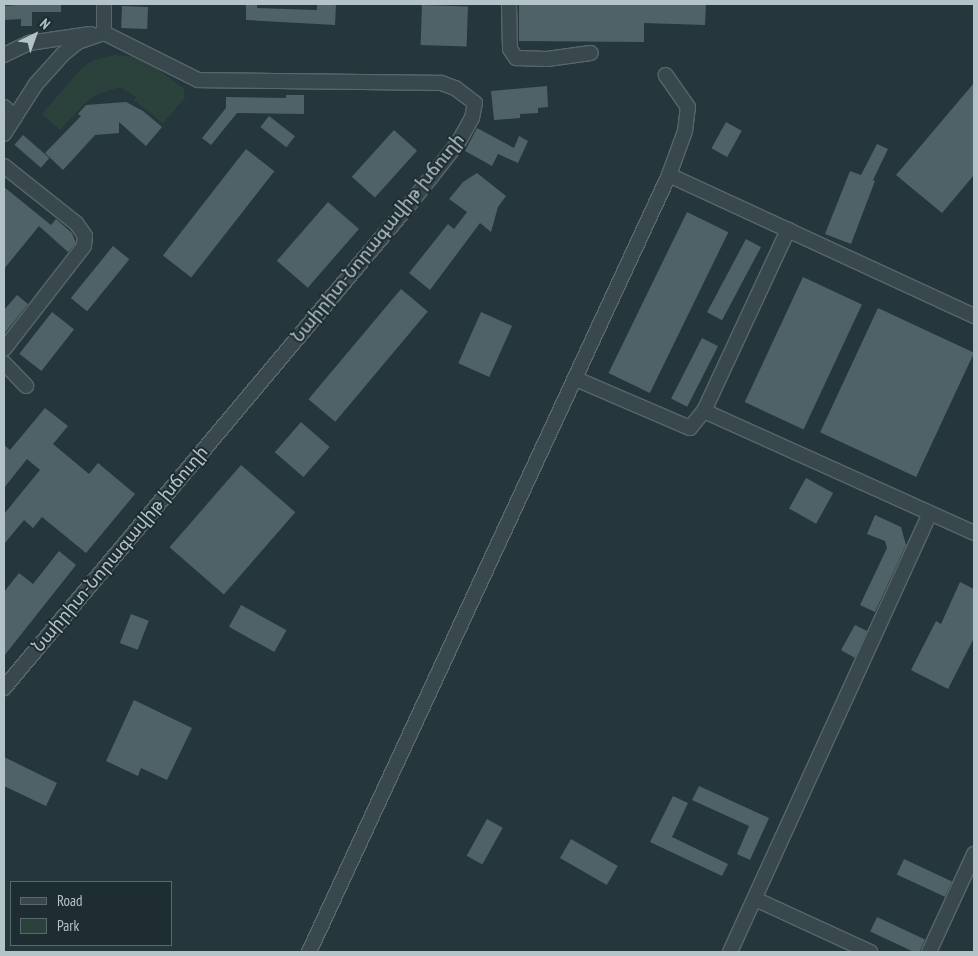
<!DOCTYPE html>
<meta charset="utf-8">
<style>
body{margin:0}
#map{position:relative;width:978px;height:956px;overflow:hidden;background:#25373d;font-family:"PT Sans Narrow","Noto Sans Armenian",sans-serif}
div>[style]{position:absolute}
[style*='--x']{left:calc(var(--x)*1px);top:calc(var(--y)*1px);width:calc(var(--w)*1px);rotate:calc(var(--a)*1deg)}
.green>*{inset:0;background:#2a423b}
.building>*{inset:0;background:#4e6268;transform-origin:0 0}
.roads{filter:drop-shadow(1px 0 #57666b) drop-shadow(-1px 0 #57666b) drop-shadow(0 1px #57666b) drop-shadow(0 -1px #57666b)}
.minor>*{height:14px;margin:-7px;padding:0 7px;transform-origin:7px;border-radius:7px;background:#39484d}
span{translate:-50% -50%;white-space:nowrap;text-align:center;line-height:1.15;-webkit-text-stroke:4px #1e2d32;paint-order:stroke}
.street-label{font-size:18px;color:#b4c3c8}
.frame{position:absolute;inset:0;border:5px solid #b4c3c8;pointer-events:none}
.legend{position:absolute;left:10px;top:881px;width:162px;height:65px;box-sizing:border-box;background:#1e2d32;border:1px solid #5a696e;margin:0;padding:6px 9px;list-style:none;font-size:15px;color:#b4c3c8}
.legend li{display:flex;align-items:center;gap:10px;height:25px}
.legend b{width:25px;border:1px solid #5a696e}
.north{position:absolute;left:10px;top:10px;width:50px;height:50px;-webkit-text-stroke:4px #1e2d32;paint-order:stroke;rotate:42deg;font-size:14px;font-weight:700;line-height:20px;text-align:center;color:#b4c3c8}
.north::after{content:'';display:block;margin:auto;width:18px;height:22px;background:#b4c3c8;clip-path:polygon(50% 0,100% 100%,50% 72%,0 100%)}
</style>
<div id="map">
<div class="green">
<div style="clip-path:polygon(115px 55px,136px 57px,148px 62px,184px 89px,185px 98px,163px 123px,134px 100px,136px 97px,120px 87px,98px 94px,86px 102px,60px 130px,42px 114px,83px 67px,94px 60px)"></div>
</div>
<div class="building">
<div style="clip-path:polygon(31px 4px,61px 4px,61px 12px,32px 12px,32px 26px,21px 26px,21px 19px,4px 20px,4px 6px)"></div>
<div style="clip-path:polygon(246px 4px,257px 4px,257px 8px,317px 10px,317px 4px,336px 4px,335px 25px,246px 20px)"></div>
<div style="clip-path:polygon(519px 4px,706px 4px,705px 25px,644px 23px,644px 42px,519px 41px)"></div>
<div style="left:422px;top:5px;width:46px;height:40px;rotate:2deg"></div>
<div style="left:122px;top:6px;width:26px;height:22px;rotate:2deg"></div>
<div style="clip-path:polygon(974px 83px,974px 175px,942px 213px,896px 175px)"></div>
<div style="clip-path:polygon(547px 86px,548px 107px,538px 108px,538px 113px,520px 114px,520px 118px,494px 120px,491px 91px)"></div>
<div style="clip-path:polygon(286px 95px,304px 95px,304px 114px,237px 113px,211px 145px,202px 138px,226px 108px,226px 97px,286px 98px)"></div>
<div style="clip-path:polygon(126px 102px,143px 111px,162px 127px,146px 146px,119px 122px,119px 133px,95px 135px,63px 170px,45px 153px,81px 116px,78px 114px,86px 105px)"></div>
<div style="left:269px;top:116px;width:33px;height:14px;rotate:38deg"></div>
<div style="left:726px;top:122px;width:18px;height:30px;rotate:29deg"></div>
<div style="clip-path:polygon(477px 128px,514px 148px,519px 136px,528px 141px,518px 163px,498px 154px,492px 166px,465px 151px)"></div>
<div style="left:394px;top:130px;width:31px;height:63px;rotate:42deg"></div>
<div style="left:23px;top:135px;width:35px;height:13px;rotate:41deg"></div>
<div style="clip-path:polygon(877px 144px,888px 149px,873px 180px,875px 181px,851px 244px,825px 234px,850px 171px,861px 175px)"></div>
<div style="left:246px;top:149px;width:36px;height:135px;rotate:38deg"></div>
<div style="clip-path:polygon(477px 173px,506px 196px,498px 207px,491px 232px,480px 223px,430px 290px,409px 273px,448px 224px,454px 229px,467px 212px,449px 199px,463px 182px)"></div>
<div style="clip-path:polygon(4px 187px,51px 225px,56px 219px,72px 233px,76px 243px,68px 252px,39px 226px,4px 269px)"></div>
<div style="left:328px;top:202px;width:41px;height:78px;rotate:41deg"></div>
<div style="left:687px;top:212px;width:46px;height:179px;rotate:26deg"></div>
<div style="left:746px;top:239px;width:17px;height:83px;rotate:28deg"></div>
<div style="left:113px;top:246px;width:21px;height:67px;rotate:39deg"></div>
<div style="left:803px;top:277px;width:65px;height:138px;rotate:25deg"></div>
<div style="left:401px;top:289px;width:35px;height:144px;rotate:40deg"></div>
<div style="clip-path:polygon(17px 295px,28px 304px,4px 334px,4px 310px)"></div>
<div style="left:878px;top:308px;width:106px;height:137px;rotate:25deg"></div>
<div style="left:52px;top:312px;width:28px;height:53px;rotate:38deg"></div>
<div style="left:481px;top:312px;width:34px;height:56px;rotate:24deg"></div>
<div style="left:702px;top:338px;width:18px;height:68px;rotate:27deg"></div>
<div style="clip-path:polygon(45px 408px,68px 426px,53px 444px,89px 474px,98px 463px,135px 494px,86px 553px,42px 517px,33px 528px,24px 520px,4px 544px,4px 514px,40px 470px,27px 459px,4px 488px,4px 445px,10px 450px)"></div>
<div style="left:301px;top:422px;width:38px;height:40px;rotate:41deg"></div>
<div style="left:241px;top:465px;width:72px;height:109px;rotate:41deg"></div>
<div style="left:806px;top:478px;width:31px;height:35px;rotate:29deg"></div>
<div style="clip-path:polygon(875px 515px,901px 527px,906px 545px,875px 612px,860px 605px,887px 548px,885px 541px,867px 534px)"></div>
<div style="clip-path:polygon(59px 551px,76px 565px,4px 656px,4px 592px,19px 573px,33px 584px)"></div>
<div style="clip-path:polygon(960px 582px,974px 589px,974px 638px,948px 689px,911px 670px,936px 621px,941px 624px)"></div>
<div style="left:241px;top:605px;width:52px;height:25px;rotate:29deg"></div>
<div style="left:131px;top:614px;width:19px;height:31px;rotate:21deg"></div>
<div style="clip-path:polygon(855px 625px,867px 631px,855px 658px,841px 650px)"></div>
<div style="clip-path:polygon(134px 700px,192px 728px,167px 780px,141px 768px,138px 776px,106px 761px)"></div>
<div style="clip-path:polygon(4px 757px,57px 783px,46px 806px,4px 786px)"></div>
<div style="clip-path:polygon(699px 786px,769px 818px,750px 860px,737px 854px,749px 826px,692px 800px)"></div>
<div style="clip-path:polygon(673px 796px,688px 803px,672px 837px,728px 864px,722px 876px,650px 842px)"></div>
<div style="left:487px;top:819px;width:18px;height:42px;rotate:29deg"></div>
<div style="left:571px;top:839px;width:54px;height:22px;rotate:30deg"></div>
<div style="left:904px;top:859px;width:53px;height:17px;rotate:25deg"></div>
<div style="left:877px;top:917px;width:53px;height:16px;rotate:25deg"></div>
</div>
<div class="roads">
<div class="minor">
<div style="--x:509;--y:4;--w:45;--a:88.7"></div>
<div style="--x:510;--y:49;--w:11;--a:56"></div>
<div style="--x:516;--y:58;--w:31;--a:2"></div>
<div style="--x:547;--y:59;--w:44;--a:-7.8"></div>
<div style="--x:4;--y:55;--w:28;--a:-26"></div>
<div style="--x:29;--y:43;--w:62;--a:-8.4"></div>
<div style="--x:4;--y:107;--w:15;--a:42"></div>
<div style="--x:4;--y:134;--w:59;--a:-57.4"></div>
<div style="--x:36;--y:84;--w:40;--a:-48"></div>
<div style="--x:63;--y:54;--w:19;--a:-39"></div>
<div style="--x:78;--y:42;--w:28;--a:-19"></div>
<div style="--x:4;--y:166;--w:92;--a:38.4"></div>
<div style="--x:76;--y:223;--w:16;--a:55"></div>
<div style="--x:85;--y:236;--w:10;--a:96"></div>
<div style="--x:84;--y:246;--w:130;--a:127.8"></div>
<div style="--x:669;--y:175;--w:336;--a:24.8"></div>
<div style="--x:4;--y:363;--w:32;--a:46"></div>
<div style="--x:576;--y:379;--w:124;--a:23.3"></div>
<div style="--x:690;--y:428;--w:22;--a:-51"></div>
<div style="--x:704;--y:411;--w:200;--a:-65.1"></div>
<div style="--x:704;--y:411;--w:296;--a:24.3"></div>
<div style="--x:4;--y:688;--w:630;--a:-50.02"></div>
<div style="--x:409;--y:205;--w:79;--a:-51.7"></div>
<div style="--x:458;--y:143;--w:29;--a:-61"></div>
<div style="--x:472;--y:118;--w:15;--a:-79"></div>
<div style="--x:475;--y:103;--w:25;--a:-143"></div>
<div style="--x:455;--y:88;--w:15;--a:-160"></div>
<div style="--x:441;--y:83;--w:243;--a:-179.3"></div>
<div style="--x:198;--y:80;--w:105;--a:-153.4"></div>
<div style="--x:104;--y:33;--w:29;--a:-90"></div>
<div style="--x:755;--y:899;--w:127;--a:24.7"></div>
<div style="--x:309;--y:952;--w:856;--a:-65.14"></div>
<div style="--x:669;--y:175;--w:47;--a:-70"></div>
<div style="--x:685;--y:131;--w:24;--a:-83"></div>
<div style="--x:688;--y:107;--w:39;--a:-125"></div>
<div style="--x:730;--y:952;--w:482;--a:-65.5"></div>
<div style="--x:929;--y:952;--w:108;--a:-65.3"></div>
</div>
</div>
<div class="street-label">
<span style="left:378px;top:238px;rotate:-51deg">Նաիրիտ-Նորագավիթ խճուղի</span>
<span style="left:120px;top:549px;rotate:-50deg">Նաիրիտ-Նորագավիթ խճուղի</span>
</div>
<div class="frame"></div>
<ul class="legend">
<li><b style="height:6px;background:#39484d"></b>Road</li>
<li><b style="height:14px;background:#2a423b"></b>Park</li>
</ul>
<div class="north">N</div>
</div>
